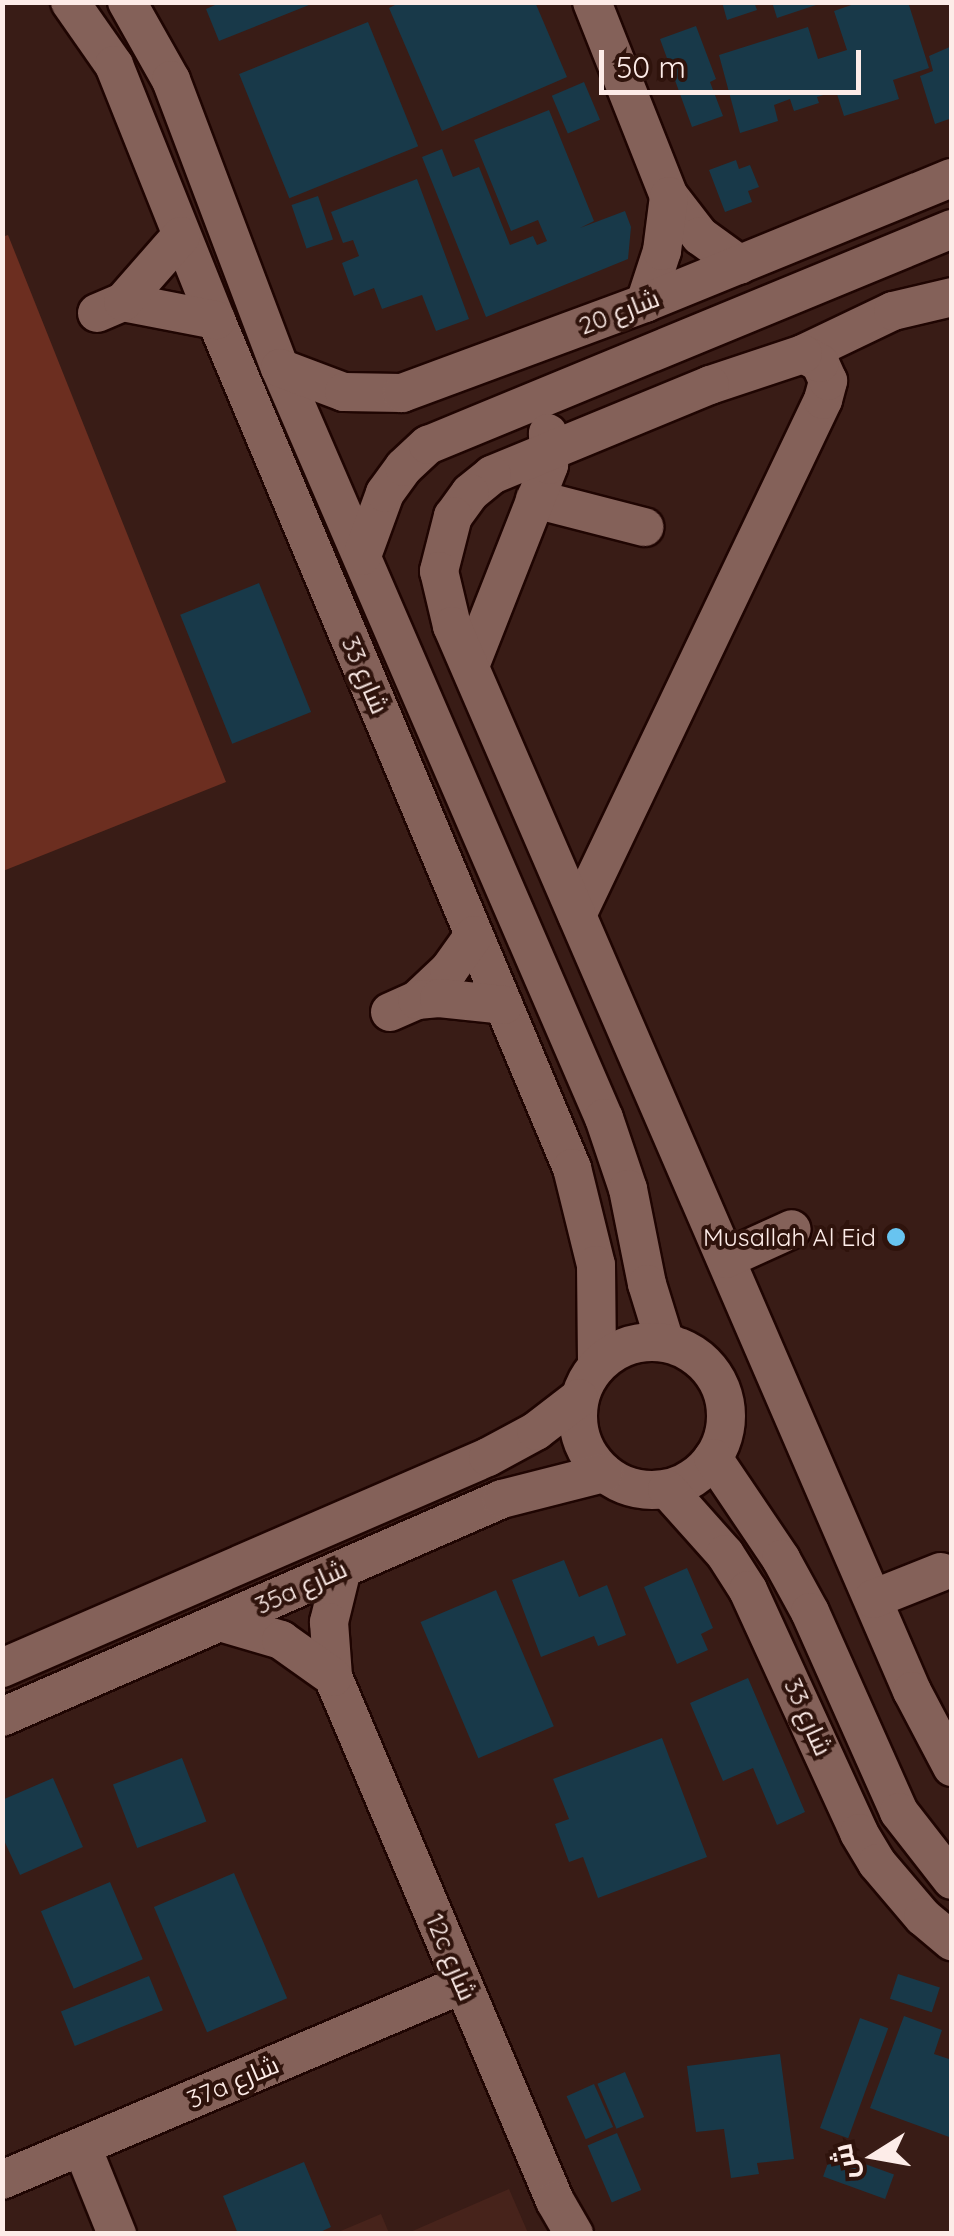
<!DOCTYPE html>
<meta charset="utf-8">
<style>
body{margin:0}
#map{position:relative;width:954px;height:2236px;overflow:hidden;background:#391c16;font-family:Quicksand,Cairo,sans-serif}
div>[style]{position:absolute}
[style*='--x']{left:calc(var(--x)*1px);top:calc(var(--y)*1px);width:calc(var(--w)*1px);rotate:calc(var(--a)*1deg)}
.built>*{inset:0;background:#47231b}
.green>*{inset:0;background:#6c2e20}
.building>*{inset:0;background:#183949;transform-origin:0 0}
.roads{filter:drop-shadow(2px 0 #1f0502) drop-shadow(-2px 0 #1f0502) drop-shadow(0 2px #1f0502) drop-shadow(0 -2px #1f0502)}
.minor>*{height:38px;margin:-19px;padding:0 19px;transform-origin:19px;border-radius:19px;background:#846159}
.minor>.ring{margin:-19px;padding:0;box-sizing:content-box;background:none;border:38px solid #846159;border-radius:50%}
.dots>*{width:28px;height:28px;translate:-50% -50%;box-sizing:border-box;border:5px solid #2f130c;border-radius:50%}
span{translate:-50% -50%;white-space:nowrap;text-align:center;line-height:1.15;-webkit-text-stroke:8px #2f130c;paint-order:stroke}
.street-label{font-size:25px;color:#fdece8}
.poi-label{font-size:25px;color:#fdece8}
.right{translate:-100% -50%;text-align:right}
.frame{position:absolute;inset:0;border:5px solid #fdece8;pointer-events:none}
.north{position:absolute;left:824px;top:2106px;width:100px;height:100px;-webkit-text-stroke:8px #2f130c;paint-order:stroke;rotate:259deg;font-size:28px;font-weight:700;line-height:40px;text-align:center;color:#fdece8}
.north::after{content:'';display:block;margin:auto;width:35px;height:45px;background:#fdece8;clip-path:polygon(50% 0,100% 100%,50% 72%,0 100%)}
.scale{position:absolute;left:599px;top:50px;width:262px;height:45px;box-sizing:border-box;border:5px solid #fdece8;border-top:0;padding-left:12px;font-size:30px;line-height:35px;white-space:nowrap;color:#fdece8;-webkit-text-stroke:8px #2f130c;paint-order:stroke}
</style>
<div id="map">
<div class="built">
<div style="clip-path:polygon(509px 2189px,528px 2233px,408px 2233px)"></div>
<div style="clip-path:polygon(381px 2214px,389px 2233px,336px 2233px)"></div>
</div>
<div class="green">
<div style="clip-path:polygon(8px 235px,226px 782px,3px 871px,2px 237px)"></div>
</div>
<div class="building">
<div style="clip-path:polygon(222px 2px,314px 2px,314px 3px,219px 41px,206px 9px)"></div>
<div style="clip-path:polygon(401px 2px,535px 2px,567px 77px,442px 131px,389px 8px)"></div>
<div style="clip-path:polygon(722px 2px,754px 2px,757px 10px,727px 20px)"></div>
<div style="clip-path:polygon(772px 2px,822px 2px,822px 3px,777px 18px)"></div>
<div style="clip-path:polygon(860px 2px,908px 2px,929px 68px,893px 80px,899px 99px,844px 116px,836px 91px,817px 97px,819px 103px,794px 111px,790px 99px,774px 105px,778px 121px,740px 133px,719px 55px,808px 27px,818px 59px,847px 50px,834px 11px)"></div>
<div style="left:368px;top:22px;width:134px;height:139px;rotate:68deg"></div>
<div style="clip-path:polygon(696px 26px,716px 79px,710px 82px,723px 116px,692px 127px,660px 39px)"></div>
<div style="clip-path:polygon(952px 46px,952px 118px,935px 124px,920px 76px,933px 71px,929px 56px)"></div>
<div style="left:584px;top:82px;width:41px;height:35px;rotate:67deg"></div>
<div style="clip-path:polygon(549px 110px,594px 221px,580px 228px,625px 211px,631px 227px,628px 259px,486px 317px,422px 157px,442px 149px,453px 177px,479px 167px,510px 245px,533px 236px,537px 245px,547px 241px,538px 220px,511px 231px,474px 140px)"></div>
<div style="clip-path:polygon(736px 160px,739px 169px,750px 165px,759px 187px,748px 191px,752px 202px,725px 212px,709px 170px)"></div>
<div style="clip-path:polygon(417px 179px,469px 319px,436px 331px,422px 295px,382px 309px,374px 288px,354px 296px,342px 263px,359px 256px,353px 240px,343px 243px,331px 212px)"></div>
<div style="left:318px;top:196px;width:46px;height:28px;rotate:71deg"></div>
<div style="left:259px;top:583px;width:139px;height:85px;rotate:68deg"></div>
<div style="clip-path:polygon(564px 1560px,579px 1597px,607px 1585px,626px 1635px,598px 1646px,594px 1636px,541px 1657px,512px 1580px)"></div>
<div style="clip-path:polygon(687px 1568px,713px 1628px,701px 1634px,708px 1650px,677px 1664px,644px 1587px)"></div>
<div style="left:496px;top:1590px;width:148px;height:82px;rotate:67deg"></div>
<div style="clip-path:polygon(748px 1678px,805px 1812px,777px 1825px,753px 1768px,723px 1781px,690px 1703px)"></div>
<div style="clip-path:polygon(662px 1738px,707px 1857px,598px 1898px,583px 1857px,569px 1862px,555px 1824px,569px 1819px,553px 1779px)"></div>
<div style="left:182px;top:1758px;width:68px;height:74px;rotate:69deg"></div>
<div style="clip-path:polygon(53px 1778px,83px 1847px,20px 1875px,2px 1836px,2px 1800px)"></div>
<div style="left:234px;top:1873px;width:136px;height:87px;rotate:67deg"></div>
<div style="left:110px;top:1882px;width:84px;height:75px;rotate:67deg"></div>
<div style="left:898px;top:1974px;width:44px;height:26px;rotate:18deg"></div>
<div style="left:149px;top:1976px;width:37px;height:95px;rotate:68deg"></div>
<div style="clip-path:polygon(904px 2016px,942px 2030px,934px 2054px,952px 2060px,952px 2138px,870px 2108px)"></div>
<div style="left:860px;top:2018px;width:30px;height:117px;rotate:20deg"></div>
<div style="clip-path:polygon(780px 2054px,794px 2159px,757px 2163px,759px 2174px,731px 2178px,724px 2129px,696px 2132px,687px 2066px)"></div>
<div style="left:625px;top:2072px;width:49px;height:30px;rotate:67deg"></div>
<div style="left:594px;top:2084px;width:47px;height:30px;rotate:66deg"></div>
<div style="left:617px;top:2133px;width:62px;height:32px;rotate:67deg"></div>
<div style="left:832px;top:2152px;width:66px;height:26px;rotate:20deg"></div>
<div style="clip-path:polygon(304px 2162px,331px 2227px,316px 2234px,238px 2234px,223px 2196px)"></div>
</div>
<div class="roads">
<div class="minor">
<div style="--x:70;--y:2;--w:77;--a:55.1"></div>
<div style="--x:114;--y:65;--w:275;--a:68.2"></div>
<div style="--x:216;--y:320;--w:920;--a:67.23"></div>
<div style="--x:572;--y:1168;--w:100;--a:76.1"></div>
<div style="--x:596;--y:1265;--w:101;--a:89.4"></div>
<div style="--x:127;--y:2;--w:90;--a:60.6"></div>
<div style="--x:171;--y:80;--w:308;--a:69.3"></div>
<div style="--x:280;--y:368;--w:817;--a:66.64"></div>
<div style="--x:604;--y:1118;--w:75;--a:71.3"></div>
<div style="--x:628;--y:1189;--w:97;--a:78.7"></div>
<div style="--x:647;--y:1284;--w:61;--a:72.8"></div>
<div style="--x:592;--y:2;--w:209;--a:68.4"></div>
<div style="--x:669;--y:196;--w:51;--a:52.2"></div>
<div style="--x:700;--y:236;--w:49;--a:35.9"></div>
<div style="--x:123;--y:302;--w:95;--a:11"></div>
<div style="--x:645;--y:303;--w:55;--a:-71.9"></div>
<div style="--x:662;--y:251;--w:55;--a:-82.7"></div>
<div style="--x:97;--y:313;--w:28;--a:-23"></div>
<div style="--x:123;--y:302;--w:88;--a:-48.7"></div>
<div style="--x:803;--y:354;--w:100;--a:-25.5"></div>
<div style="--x:893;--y:311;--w:61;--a:-13.3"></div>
<div style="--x:280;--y:368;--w:68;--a:20.6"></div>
<div style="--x:344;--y:392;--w:58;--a:1"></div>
<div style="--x:402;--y:393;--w:259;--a:-20.3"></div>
<div style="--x:645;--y:303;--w:331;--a:-22.2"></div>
<div style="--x:535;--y:499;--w:113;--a:14.4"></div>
<div style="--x:362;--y:556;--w:67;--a:-69.9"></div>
<div style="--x:385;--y:493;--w:32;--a:-54"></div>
<div style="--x:404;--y:467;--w:33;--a:-43"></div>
<div style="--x:428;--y:445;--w:567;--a:-22.4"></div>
<div style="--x:470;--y:666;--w:216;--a:-68.5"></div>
<div style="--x:549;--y:465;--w:32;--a:-92"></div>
<div style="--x:577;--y:915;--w:571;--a:-64.47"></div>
<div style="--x:823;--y:400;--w:20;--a:-75"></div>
<div style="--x:828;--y:381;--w:20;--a:-114"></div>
<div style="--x:820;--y:363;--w:19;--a:-152"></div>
<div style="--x:803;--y:354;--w:98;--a:161.6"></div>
<div style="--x:710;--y:385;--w:236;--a:157.6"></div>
<div style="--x:492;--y:475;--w:28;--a:141"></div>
<div style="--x:470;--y:493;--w:29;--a:126"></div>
<div style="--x:453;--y:516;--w:57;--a:104.3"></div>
<div style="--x:439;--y:571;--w:57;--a:76.7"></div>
<div style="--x:452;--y:626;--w:1160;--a:66.64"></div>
<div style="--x:912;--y:1691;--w:86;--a:62.2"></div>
<div style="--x:417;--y:1000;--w:44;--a:-43.2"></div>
<div style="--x:449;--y:970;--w:43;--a:-54.5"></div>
<div style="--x:390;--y:1012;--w:30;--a:-24"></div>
<div style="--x:417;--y:1000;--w:22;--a:-5"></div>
<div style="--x:439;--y:998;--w:65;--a:6.1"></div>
<div style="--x:726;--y:1259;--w:72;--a:-24.4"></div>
<div class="ring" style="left:578px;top:1342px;width:110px;height:110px"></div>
<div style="--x:713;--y:1458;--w:122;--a:56"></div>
<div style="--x:781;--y:1559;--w:60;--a:61.3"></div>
<div style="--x:810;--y:1612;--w:219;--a:66"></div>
<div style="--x:899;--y:1812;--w:86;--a:52.1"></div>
<div style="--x:667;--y:1489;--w:87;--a:48.3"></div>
<div style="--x:725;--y:1554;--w:43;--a:57.4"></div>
<div style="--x:748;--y:1590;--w:267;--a:65.4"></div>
<div style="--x:859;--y:1833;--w:35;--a:59"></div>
<div style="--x:877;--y:1863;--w:71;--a:49.6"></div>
<div style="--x:923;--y:1917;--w:38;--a:40"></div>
<div style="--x:342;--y:1569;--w:55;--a:103.8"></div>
<div style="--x:329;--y:1622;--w:55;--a:85.8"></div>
<div style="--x:333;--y:1677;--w:569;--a:67.04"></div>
<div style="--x:555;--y:2201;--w:38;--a:60"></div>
<div style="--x:873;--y:1599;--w:73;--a:-21.7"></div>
<div style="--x:220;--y:1622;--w:64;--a:16.4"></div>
<div style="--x:281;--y:1640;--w:64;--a:35.4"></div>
<div style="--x:2;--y:1668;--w:530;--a:-23.47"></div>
<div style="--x:488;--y:1457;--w:55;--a:-28.4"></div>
<div style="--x:536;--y:1431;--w:54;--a:-37.5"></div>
<div style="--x:2;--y:1717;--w:545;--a:-23.56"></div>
<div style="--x:502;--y:1499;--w:105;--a:-14.3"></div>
<div style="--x:82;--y:2147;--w:94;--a:68.1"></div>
<div style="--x:2;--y:2180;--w:501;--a:-23.03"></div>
</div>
</div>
<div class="dots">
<div style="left:896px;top:1237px;background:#68c4f0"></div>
</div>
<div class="street-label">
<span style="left:619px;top:312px;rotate:-21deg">شارع 20</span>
<span style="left:365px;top:675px;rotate:67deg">شارع 33</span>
<span style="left:301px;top:1587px;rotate:-24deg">35a شارع</span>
<span style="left:808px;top:1717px;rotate:66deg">شارع 33</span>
<span style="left:451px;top:1957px;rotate:67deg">12c شارع</span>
<span style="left:233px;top:2082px;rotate:-23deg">37a شارع</span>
</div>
<div class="poi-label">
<span class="right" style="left:876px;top:1237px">Musallah Al Eid</span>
</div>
<div class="frame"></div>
<div class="north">ش</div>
<div class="scale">50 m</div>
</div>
